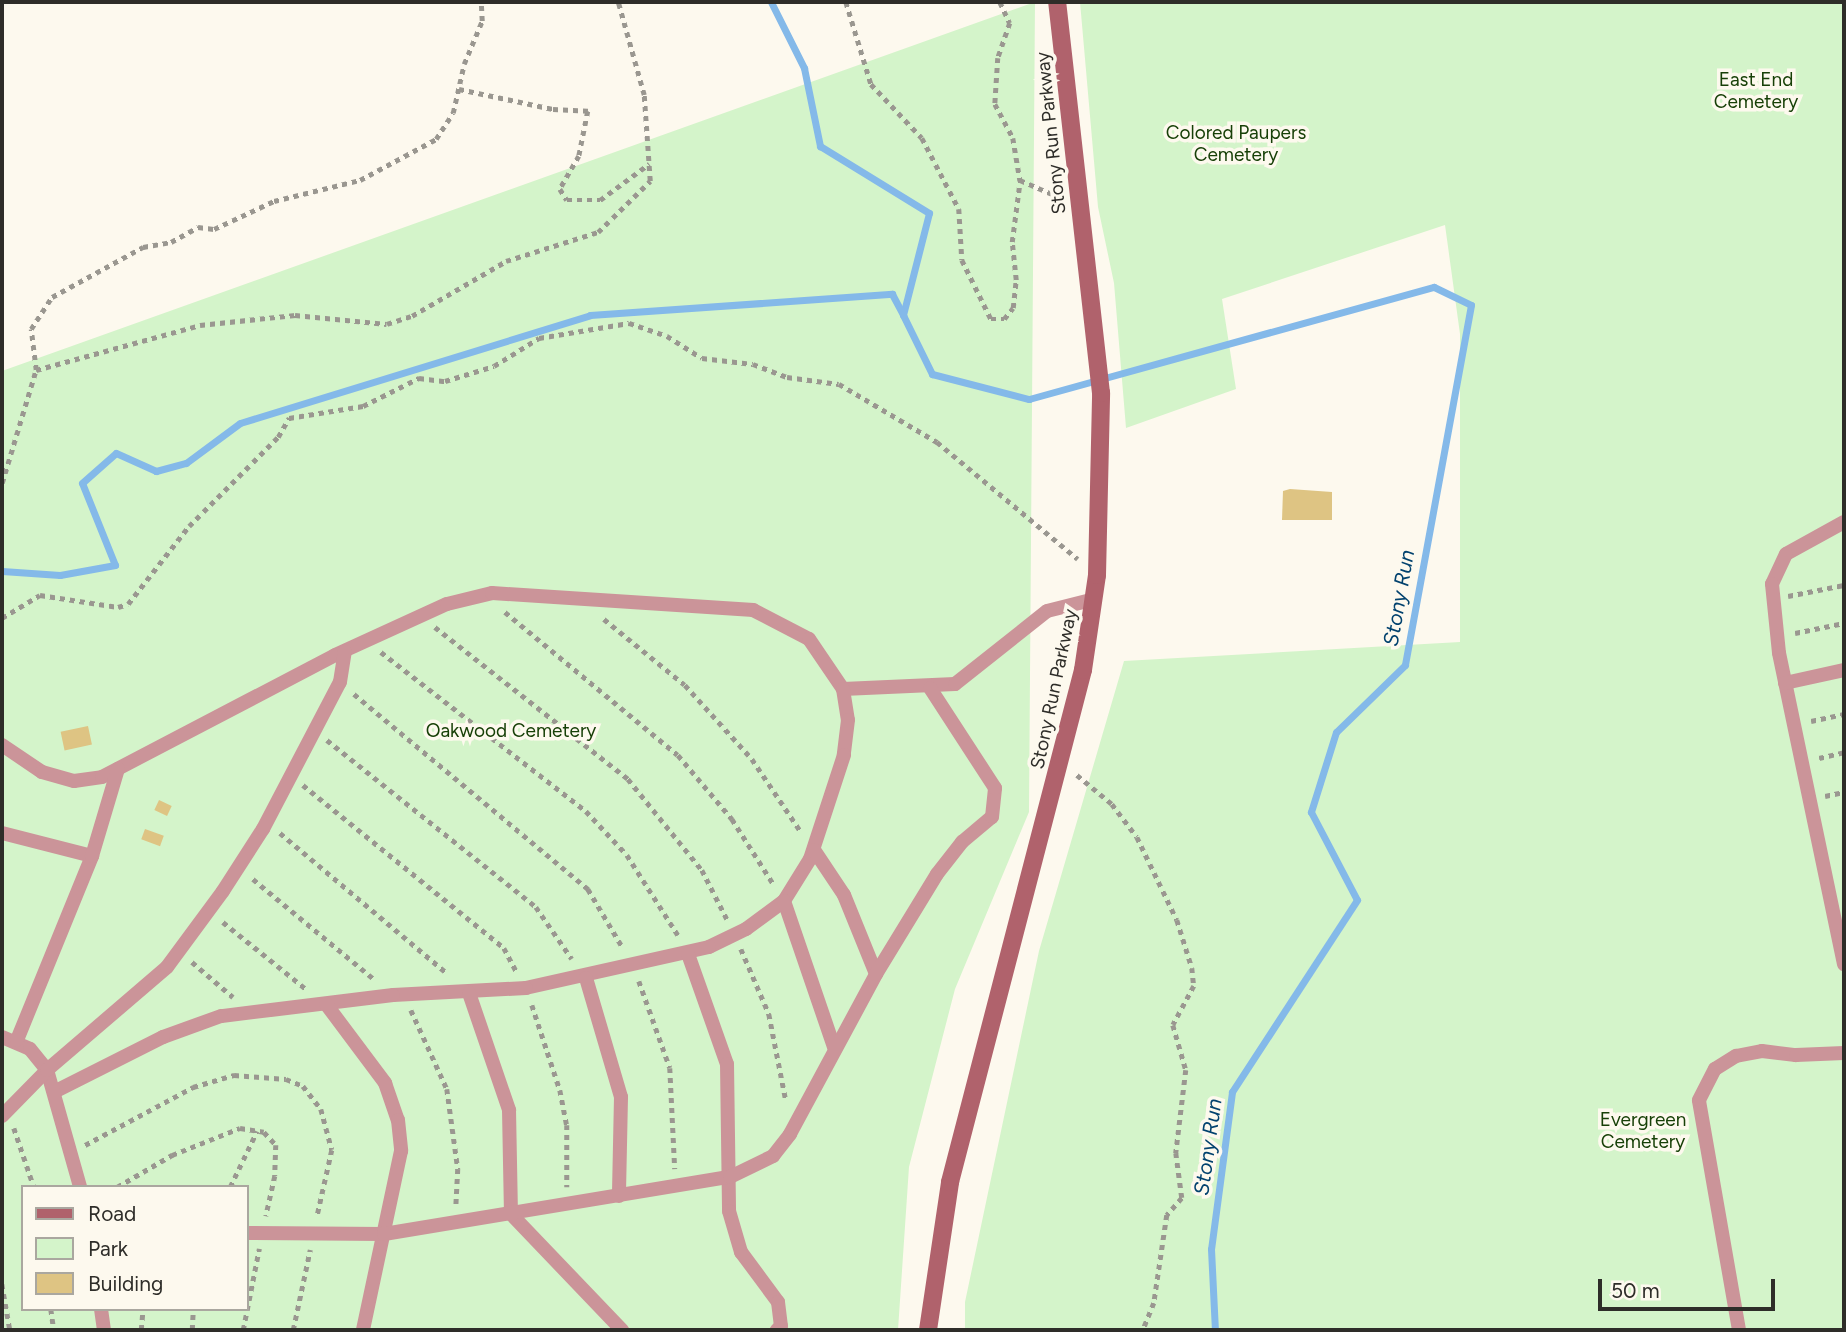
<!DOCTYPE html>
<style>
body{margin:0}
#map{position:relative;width:1846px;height:1332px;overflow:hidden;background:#fdf9ee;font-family:Figtree,sans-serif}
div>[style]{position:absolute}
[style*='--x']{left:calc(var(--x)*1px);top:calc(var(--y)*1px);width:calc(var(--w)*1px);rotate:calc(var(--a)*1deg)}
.green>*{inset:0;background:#d4f4ca}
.stream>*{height:7px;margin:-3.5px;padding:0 3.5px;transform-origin:3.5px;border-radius:3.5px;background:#84b9e9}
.building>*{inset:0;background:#dec483;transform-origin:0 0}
.path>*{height:4.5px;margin-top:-2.25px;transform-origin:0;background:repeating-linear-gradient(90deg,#9a9790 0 5px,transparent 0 10px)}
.lane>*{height:14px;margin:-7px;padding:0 7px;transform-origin:7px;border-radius:7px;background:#cb9499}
.secondary>*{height:18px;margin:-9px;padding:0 9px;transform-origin:9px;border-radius:9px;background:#b0626c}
span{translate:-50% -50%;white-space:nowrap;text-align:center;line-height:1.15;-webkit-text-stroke:7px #fdf9ee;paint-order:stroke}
.park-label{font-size:19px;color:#174007}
.street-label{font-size:19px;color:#2e2d29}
.water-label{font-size:21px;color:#02426e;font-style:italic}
.frame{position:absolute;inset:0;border:4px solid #2e2d29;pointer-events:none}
.legend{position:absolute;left:21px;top:1185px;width:228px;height:126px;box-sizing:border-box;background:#fdf9ee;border:2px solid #aaa79f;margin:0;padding:9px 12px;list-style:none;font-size:21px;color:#2e2d29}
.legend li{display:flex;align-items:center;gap:14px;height:35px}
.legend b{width:35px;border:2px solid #aaa79f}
.scale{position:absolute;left:1598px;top:1279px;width:177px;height:32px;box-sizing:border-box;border:4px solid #2e2d29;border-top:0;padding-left:9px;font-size:21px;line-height:24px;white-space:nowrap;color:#2e2d29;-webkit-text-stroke:5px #fdf9ee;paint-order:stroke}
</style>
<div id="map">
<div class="green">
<div style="clip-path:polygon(evenodd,1035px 2px,1029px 812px,955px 989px,909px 1167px,898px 1330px,2px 1330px,2px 371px,1035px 2px,23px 1187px,247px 1187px,247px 1309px,23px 1309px,23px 1187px)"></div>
<div style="clip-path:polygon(1080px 2px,1844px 2px,1844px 1330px,965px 1330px,965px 1302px,1039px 951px,1124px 661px,1460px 642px,1460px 334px,1445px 225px,1222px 299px,1236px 389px,1126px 428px,1114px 283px,1098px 207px)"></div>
</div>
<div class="stream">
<div style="--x:771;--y:2;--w:74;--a:63.4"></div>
<div style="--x:804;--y:68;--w:80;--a:78.4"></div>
<div style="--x:820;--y:146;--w:128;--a:31.6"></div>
<div style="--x:929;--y:213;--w:105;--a:104.3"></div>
<div style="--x:903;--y:315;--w:66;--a:63.8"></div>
<div style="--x:932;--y:374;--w:100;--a:14.5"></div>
<div style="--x:1029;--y:399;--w:420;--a:-15.5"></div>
<div style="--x:1434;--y:287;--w:41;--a:25.9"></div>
<div style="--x:1471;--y:305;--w:366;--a:100.4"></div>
<div style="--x:1405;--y:665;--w:96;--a:135.8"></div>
<div style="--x:1336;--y:732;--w:84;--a:107.4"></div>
<div style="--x:1311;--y:812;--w:99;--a:62.4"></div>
<div style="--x:1357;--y:900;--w:229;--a:123.1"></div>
<div style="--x:1232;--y:1092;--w:158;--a:97.6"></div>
<div style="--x:1211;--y:1249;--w:81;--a:87.2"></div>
<div style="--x:2;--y:571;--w:58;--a:3.9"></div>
<div style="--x:60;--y:575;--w:56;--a:-10.3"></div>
<div style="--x:115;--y:565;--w:88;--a:-111.9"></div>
<div style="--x:82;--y:483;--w:45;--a:-41.4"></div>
<div style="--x:116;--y:453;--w:44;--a:24.2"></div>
<div style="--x:156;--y:471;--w:31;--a:-15"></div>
<div style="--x:186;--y:463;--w:67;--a:-36.5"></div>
<div style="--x:240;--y:423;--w:366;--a:-17.1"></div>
<div style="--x:590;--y:315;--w:303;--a:-4"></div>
<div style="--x:892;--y:294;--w:24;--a:62"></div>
</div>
<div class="building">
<div style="clip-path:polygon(1290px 489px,1332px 492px,1332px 520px,1282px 520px,1283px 491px)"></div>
<div style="left:88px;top:726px;width:19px;height:28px;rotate:78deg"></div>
<div style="left:159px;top:800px;width:14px;height:11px;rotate:25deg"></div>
<div style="left:145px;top:829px;width:20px;height:11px;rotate:20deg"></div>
</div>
<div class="path">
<div style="--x:846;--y:2;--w:86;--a:73"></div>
<div style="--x:871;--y:84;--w:74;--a:46.6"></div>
<div style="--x:922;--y:138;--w:80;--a:62.5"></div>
<div style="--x:959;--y:209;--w:51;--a:86.6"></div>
<div style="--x:962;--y:260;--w:66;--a:63.8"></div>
<div style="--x:991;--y:319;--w:13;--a:0"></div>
<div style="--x:1004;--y:319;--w:14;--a:-51"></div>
<div style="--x:1013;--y:308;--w:28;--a:-84"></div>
<div style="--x:1016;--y:280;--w:38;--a:-96"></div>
<div style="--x:1012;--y:242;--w:63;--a:-82.6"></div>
<div style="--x:1000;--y:2;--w:23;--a:65"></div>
<div style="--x:1010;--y:23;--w:37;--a:109"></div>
<div style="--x:998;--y:58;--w:46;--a:93.7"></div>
<div style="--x:995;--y:104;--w:38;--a:62"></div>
<div style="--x:1013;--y:138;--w:43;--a:80.5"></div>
<div style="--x:1020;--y:180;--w:45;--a:23.7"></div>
<div style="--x:459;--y:89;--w:96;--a:12"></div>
<div style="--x:553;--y:109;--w:35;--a:3"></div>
<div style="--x:588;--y:111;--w:46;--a:101.3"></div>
<div style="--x:579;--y:156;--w:38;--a:120"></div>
<div style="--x:560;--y:189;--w:13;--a:58"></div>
<div style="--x:567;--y:200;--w:33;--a:0"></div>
<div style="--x:600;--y:200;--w:61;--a:-36.3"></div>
<div style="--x:36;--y:370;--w:170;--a:-15.3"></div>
<div style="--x:200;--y:325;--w:96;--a:-6"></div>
<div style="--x:295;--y:315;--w:92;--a:5.6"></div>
<div style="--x:387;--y:324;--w:26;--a:-18"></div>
<div style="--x:412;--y:316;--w:109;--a:-30.3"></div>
<div style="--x:506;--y:261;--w:96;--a:-17.5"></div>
<div style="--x:598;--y:232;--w:73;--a:-44.4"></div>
<div style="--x:650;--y:181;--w:86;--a:-94"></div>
<div style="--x:644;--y:95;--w:97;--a:-105.6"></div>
<div style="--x:2;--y:483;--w:118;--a:-73.3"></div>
<div style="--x:36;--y:370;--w:41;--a:-97"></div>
<div style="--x:31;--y:329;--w:38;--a:-57"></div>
<div style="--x:52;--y:297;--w:104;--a:-28.8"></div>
<div style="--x:143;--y:247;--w:28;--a:-10"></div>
<div style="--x:171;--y:242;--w:31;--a:-29"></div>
<div style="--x:198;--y:227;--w:16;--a:7"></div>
<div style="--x:214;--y:229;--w:66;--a:-25"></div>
<div style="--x:274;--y:201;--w:89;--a:-13.7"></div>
<div style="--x:360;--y:180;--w:86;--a:-28.3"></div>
<div style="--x:436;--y:139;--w:31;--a:-57"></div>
<div style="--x:453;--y:113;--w:50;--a:-77.3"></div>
<div style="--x:464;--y:64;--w:47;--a:-67.3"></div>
<div style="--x:482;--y:21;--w:19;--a:-93"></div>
<div style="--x:1788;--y:596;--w:57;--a:-11.1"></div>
<div style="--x:505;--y:612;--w:224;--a:39.6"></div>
<div style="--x:678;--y:755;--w:84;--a:49.8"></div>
<div style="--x:732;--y:819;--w:78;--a:57.5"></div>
<div style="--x:2;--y:618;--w:44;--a:-31.2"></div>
<div style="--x:40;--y:595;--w:79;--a:8.7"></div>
<div style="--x:118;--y:607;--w:10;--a:-17"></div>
<div style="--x:128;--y:604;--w:99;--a:-52"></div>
<div style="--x:189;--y:526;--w:126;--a:-45"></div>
<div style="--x:278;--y:437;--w:22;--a:-60"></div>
<div style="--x:289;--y:418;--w:75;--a:-9.2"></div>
<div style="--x:363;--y:406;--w:63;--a:-26.6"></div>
<div style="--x:419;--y:378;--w:26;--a:7"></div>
<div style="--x:445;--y:381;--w:51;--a:-17"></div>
<div style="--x:494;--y:366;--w:53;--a:-31.9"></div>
<div style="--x:539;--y:338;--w:91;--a:-9.5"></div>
<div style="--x:629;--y:323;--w:40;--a:18.9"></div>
<div style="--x:667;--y:336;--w:41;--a:32.2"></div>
<div style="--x:702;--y:358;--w:51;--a:6.7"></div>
<div style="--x:753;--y:364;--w:36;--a:21"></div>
<div style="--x:787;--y:377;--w:52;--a:7.7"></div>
<div style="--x:839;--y:384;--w:114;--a:30.6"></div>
<div style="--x:937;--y:442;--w:183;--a:39.7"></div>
<div style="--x:604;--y:619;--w:104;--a:39.2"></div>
<div style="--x:685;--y:685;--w:100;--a:47.8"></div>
<div style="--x:752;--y:759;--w:88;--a:56.1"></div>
<div style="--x:435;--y:627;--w:246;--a:38.2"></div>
<div style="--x:628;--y:779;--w:117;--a:50.9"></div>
<div style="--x:702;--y:870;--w:55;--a:63"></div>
<div style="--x:1795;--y:633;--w:50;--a:-11.5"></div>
<div style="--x:381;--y:652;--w:259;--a:37.8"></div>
<div style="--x:586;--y:811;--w:60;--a:47"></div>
<div style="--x:627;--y:855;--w:95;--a:57.5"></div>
<div style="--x:354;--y:694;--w:305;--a:39.8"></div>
<div style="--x:588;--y:889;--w:69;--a:59.3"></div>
<div style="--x:1811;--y:721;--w:34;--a:-12"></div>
<div style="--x:327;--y:740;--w:268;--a:38.6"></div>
<div style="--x:536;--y:907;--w:63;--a:55.3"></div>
<div style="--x:1819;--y:758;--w:26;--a:-13"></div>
<div style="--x:1077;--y:775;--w:45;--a:39.6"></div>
<div style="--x:1112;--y:804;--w:41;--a:52.9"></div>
<div style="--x:1137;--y:837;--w:92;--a:64.3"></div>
<div style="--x:1177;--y:920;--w:50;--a:72.6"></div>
<div style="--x:1192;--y:968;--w:18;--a:84"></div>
<div style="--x:1194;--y:986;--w:44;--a:118.3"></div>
<div style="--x:1173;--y:1025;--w:47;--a:73.9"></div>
<div style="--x:1186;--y:1070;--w:84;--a:96.9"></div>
<div style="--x:1176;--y:1153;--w:45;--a:82.4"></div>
<div style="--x:1182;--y:1198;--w:23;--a:131"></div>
<div style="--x:1167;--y:1215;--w:89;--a:98.4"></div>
<div style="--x:1154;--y:1303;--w:29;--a:112"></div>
<div style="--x:303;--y:785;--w:259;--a:39"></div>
<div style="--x:504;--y:948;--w:27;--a:62"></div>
<div style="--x:1825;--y:796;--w:19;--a:-12"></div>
<div style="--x:280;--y:833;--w:219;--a:40"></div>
<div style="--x:253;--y:879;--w:158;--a:39.6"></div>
<div style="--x:223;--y:922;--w:107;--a:38.9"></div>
<div style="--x:741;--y:949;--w:71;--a:66.7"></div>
<div style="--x:769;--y:1014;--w:89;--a:78.9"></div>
<div style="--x:192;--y:962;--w:54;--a:40.5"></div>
<div style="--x:639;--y:981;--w:92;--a:70.4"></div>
<div style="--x:670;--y:1068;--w:101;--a:87.2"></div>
<div style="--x:532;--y:1005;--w:89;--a:71.8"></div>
<div style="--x:560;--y:1090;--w:36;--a:79"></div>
<div style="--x:567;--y:1125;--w:62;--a:90"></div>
<div style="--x:411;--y:1010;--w:87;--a:65.5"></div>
<div style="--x:447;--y:1089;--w:81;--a:82.2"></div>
<div style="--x:458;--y:1169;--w:37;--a:93"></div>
<div style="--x:14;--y:1128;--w:62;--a:71.3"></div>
<div style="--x:85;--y:1145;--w:123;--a:-28.2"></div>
<div style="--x:193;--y:1087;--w:43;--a:-16.3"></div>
<div style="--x:234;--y:1075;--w:52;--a:4.4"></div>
<div style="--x:286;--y:1079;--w:18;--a:22"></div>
<div style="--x:303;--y:1086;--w:29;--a:52"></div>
<div style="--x:321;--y:1109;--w:42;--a:75"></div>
<div style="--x:332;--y:1150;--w:69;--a:102.6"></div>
<div style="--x:117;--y:1187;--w:64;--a:-30.2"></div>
<div style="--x:172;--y:1155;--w:73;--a:-21.7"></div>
<div style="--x:240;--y:1128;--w:24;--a:9"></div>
<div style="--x:264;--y:1132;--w:18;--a:47"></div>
<div style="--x:276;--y:1145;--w:31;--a:92"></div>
<div style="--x:275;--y:1176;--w:41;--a:102.7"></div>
<div style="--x:230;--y:1187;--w:62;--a:-64.3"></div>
<div style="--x:2;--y:1284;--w:47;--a:80.1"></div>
<div style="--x:51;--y:1309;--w:21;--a:82"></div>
<div style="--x:141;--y:1330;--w:21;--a:-85"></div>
<div style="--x:192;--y:1330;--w:21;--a:-87"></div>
<div style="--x:243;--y:1330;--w:83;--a:-78.8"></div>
<div style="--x:293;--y:1330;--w:82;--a:-78"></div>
</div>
<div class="lane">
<div style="--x:1844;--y:522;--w:66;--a:151.1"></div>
<div style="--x:1786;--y:554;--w:33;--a:115"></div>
<div style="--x:1772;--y:584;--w:69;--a:84.2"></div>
<div style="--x:1779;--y:653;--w:318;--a:78.2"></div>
<div style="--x:1785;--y:683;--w:60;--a:-12.4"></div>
<div style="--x:843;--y:689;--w:112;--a:-2.6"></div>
<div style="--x:955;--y:684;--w:117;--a:-38.4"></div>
<div style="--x:1047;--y:611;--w:49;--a:-14"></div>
<div style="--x:2;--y:745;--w:48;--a:34"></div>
<div style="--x:42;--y:772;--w:33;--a:16"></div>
<div style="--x:74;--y:781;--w:28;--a:-8"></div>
<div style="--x:102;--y:777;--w:263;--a:-27.6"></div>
<div style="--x:335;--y:655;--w:123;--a:-24.5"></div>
<div style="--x:447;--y:604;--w:46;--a:-13.7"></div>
<div style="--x:492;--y:593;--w:262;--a:3.7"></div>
<div style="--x:753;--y:610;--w:63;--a:27.4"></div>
<div style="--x:809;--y:639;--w:60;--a:55.8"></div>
<div style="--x:843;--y:689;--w:31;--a:81"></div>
<div style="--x:848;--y:720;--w:35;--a:97"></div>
<div style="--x:844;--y:755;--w:109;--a:108.1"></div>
<div style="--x:810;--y:859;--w:49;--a:121.8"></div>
<div style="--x:784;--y:901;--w:47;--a:143.6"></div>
<div style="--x:746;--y:929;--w:41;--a:154.1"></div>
<div style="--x:709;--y:947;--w:188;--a:167.4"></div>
<div style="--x:526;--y:988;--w:133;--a:177"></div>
<div style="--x:393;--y:995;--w:173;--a:173"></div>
<div style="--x:221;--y:1016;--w:62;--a:160.1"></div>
<div style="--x:163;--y:1037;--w:120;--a:153.2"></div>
<div style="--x:2;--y:833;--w:93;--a:14.3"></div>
<div style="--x:814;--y:850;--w:54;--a:56.3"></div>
<div style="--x:844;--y:895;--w:85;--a:67.9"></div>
<div style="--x:784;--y:901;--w:154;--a:71.1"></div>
<div style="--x:688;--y:954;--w:117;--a:70.5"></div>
<div style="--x:727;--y:1064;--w:147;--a:89.2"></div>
<div style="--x:729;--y:1211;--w:43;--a:73.7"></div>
<div style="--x:741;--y:1252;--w:62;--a:53.5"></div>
<div style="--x:778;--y:1302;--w:24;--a:83"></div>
<div style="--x:781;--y:1326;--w:6;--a:135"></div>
<div style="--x:586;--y:978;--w:124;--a:73.6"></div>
<div style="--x:621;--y:1097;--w:99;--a:91.2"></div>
<div style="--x:469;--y:993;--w:124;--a:71.1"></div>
<div style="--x:509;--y:1110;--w:104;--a:88.9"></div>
<div style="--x:511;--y:1214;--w:161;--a:46.3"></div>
<div style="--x:326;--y:1004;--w:99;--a:53.2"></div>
<div style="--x:385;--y:1083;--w:39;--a:71"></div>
<div style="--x:398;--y:1120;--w:31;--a:84"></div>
<div style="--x:401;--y:1151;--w:183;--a:102"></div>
<div style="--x:2;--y:1037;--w:30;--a:23"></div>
<div style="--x:30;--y:1049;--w:27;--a:51"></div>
<div style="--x:47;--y:1070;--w:122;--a:74.2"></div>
<div style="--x:17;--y:1040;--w:199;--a:-67.8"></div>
<div style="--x:92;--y:856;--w:91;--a:-73.4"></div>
<div style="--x:2;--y:1116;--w:64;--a:-45.6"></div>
<div style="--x:47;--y:1070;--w:158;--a:-40.6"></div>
<div style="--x:167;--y:967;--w:94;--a:-53.6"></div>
<div style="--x:223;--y:891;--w:74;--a:-57.2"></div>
<div style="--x:263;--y:829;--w:166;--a:-62.4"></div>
<div style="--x:340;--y:682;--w:31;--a:-81"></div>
<div style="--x:247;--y:1233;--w:137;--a:0.4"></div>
<div style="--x:384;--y:1234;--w:351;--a:-9.4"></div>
<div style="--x:730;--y:1177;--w:48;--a:-26"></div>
<div style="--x:773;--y:1156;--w:28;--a:-52"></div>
<div style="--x:790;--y:1134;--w:182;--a:-61.7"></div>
<div style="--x:876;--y:974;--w:117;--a:-58.6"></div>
<div style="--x:937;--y:874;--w:41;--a:-52"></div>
<div style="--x:962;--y:842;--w:39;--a:-40"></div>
<div style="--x:992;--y:817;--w:29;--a:-84"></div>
<div style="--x:995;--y:788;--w:119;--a:-123"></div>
<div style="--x:101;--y:1309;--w:21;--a:82"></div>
<div style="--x:1739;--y:1330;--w:233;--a:-99.9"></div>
<div style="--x:1699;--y:1100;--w:35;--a:-63"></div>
<div style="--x:1715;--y:1069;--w:25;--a:-32"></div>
<div style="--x:1736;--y:1056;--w:26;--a:-11"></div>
<div style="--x:1762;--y:1051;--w:34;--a:7"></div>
<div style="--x:1796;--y:1055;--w:48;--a:-2.4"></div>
</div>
<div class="secondary">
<div style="--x:928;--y:1330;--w:150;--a:-81.5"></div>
<div style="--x:950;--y:1182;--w:529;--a:-75.44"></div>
<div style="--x:1083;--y:670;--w:96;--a:-81.6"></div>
<div style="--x:1097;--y:575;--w:182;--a:-88.7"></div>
<div style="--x:1101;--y:393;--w:393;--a:-96.4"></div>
</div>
<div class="park-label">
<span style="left:1756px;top:91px">East End<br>Cemetery</span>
<span style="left:1236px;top:144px">Colored Paupers<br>Cemetery</span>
<span style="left:511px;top:731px">Oakwood Cemetery</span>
<span style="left:1643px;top:1131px">Evergreen<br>Cemetery</span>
</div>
<div class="street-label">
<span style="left:1051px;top:133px;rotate:-96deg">Stony Run Parkway</span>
<span style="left:1054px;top:689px;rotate:-78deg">Stony Run Parkway</span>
</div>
<div class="water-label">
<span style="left:1399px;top:598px;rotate:-80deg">Stony Run</span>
<span style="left:1208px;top:1147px;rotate:-82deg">Stony Run</span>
</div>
<div class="frame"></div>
<ul class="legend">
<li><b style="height:9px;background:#b0626c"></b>Road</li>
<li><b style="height:19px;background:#d4f4ca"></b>Park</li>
<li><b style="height:19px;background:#dec483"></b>Building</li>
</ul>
<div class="scale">50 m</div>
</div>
